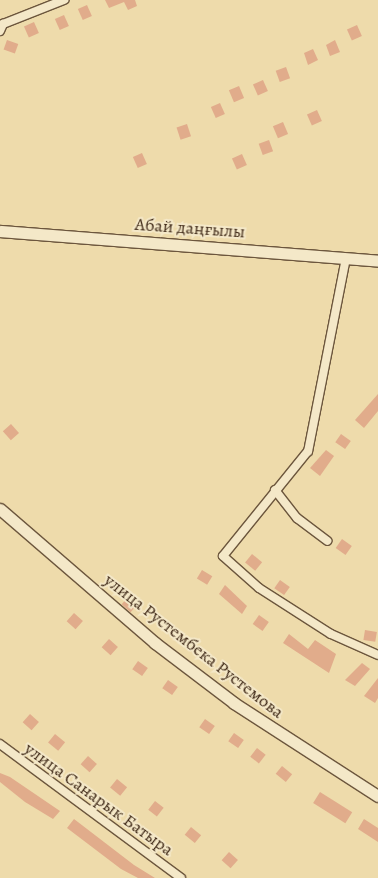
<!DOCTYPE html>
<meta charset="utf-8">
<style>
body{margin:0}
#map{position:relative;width:378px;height:878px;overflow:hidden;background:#eedbab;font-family:Alegreya,serif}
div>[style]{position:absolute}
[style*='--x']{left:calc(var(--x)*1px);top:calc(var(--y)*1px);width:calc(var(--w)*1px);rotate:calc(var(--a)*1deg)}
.building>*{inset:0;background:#e1ac8b;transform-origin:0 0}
.roads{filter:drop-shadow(1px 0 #6c563d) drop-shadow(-1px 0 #6c563d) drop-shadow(0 1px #6c563d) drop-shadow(0 -1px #6c563d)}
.street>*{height:8px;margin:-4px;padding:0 4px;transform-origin:4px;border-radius:4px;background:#f4e8c8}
.secondary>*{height:11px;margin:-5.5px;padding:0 5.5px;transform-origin:5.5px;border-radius:5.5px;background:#f4e8c8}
span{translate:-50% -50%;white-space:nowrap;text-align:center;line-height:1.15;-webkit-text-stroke:4px #f4e8c8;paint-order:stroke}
.street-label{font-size:18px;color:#402a18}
</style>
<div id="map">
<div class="building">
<div style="clip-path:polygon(105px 0,135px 0,137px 6px,128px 10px,124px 2px,109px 8px)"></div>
<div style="left:87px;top:5px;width:12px;height:10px;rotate:66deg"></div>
<div style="left:64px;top:15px;width:12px;height:10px;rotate:66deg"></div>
<div style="left:34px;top:22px;width:12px;height:11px;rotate:66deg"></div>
<div style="left:357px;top:25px;width:12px;height:11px;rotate:66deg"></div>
<div style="left:7px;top:40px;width:12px;height:10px;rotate:20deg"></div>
<div style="clip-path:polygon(335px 40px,340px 52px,330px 56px,326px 45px)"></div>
<div style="clip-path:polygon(313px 49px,318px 60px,308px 65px,304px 53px)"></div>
<div style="left:286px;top:67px;width:12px;height:11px;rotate:70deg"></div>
<div style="left:263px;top:80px;width:12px;height:11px;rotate:66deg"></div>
<div style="left:239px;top:86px;width:13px;height:11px;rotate:67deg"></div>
<div style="left:220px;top:103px;width:12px;height:10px;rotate:66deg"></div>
<div style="left:317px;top:110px;width:12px;height:11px;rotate:66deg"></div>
<div style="left:283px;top:122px;width:13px;height:11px;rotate:67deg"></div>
<div style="left:187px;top:124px;width:13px;height:11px;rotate:72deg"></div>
<div style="left:269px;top:140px;width:12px;height:11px;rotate:70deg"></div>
<div style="left:142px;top:153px;width:12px;height:10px;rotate:66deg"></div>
<div style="left:242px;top:154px;width:12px;height:11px;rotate:66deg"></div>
<div style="clip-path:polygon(378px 394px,378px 411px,364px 428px,355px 420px)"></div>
<div style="left:11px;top:424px;width:12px;height:11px;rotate:48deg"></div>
<div style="left:341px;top:434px;width:12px;height:10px;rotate:35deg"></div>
<div style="clip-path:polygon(326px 450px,334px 456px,320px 476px,310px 468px)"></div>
<div style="left:342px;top:539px;width:12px;height:11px;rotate:35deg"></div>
<div style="left:252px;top:554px;width:13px;height:11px;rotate:39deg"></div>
<div style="left:202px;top:570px;width:12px;height:10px;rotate:31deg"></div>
<div style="left:280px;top:580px;width:12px;height:10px;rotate:35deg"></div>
<div style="clip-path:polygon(225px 585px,247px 606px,242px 614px,219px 594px)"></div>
<div style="left:129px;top:596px;width:12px;height:11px;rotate:42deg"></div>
<div style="left:74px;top:613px;width:12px;height:11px;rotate:42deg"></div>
<div style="left:259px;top:615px;width:12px;height:11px;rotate:35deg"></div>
<div style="left:365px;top:630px;width:12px;height:10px;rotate:9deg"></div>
<div style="clip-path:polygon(289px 634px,308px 649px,315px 640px,336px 654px,329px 673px,283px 643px)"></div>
<div style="left:109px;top:639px;width:12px;height:11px;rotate:42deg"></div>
<div style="left:138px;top:661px;width:12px;height:10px;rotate:35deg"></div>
<div style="clip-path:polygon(362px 663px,370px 669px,355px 686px,345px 680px)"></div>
<div style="clip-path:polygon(378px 678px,378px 698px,375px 703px,364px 696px)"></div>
<div style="left:168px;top:680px;width:12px;height:10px;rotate:35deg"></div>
<div style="left:30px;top:714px;width:12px;height:11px;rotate:42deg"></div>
<div style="left:205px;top:719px;width:12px;height:10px;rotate:35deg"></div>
<div style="left:234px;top:733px;width:12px;height:10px;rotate:35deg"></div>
<div style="left:55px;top:734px;width:13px;height:11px;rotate:39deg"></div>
<div style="left:257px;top:748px;width:11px;height:11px;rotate:38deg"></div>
<div style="left:88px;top:756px;width:12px;height:11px;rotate:42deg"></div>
<div style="left:282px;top:766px;width:13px;height:10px;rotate:39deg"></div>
<div style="clip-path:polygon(0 773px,10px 777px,60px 811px,53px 819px,25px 802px,0 782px)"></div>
<div style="left:117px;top:779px;width:13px;height:11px;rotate:39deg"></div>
<div style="left:320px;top:792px;width:38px;height:13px;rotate:32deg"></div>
<div style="left:155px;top:801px;width:11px;height:11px;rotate:38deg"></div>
<div style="clip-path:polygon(74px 819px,134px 865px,155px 878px,138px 878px,121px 869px,67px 828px)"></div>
<div style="clip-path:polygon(364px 819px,378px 828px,378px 842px,358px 829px)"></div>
<div style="left:191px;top:827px;width:13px;height:10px;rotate:39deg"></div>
<div style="left:229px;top:852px;width:12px;height:11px;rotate:42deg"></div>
</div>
<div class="roads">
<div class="street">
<div style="--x:0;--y:31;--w:8;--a:-67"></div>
<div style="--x:3;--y:24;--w:66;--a:-21.5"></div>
<div style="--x:346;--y:258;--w:197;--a:101.1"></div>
<div style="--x:308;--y:451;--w:135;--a:129"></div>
<div style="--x:223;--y:556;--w:48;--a:41.6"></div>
<div style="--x:259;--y:588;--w:85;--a:32.6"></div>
<div style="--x:331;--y:634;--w:51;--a:24.1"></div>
<div style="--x:275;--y:490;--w:36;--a:52"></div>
<div style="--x:297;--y:518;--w:38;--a:37"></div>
<div style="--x:0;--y:744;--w:225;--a:36.5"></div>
</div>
<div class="secondary">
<div style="--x:0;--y:231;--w:379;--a:4.5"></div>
<div style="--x:0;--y:509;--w:205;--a:40.8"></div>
<div style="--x:155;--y:643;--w:99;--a:37.2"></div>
<div style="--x:234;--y:703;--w:171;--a:32.9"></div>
</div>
</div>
<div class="street-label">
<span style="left:190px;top:228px;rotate:4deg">Абай даңғылы</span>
<span style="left:194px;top:646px;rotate:38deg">улица Рустембека Рустемова</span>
<span style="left:99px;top:799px;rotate:36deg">улица Санарык Батыра</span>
</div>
</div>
